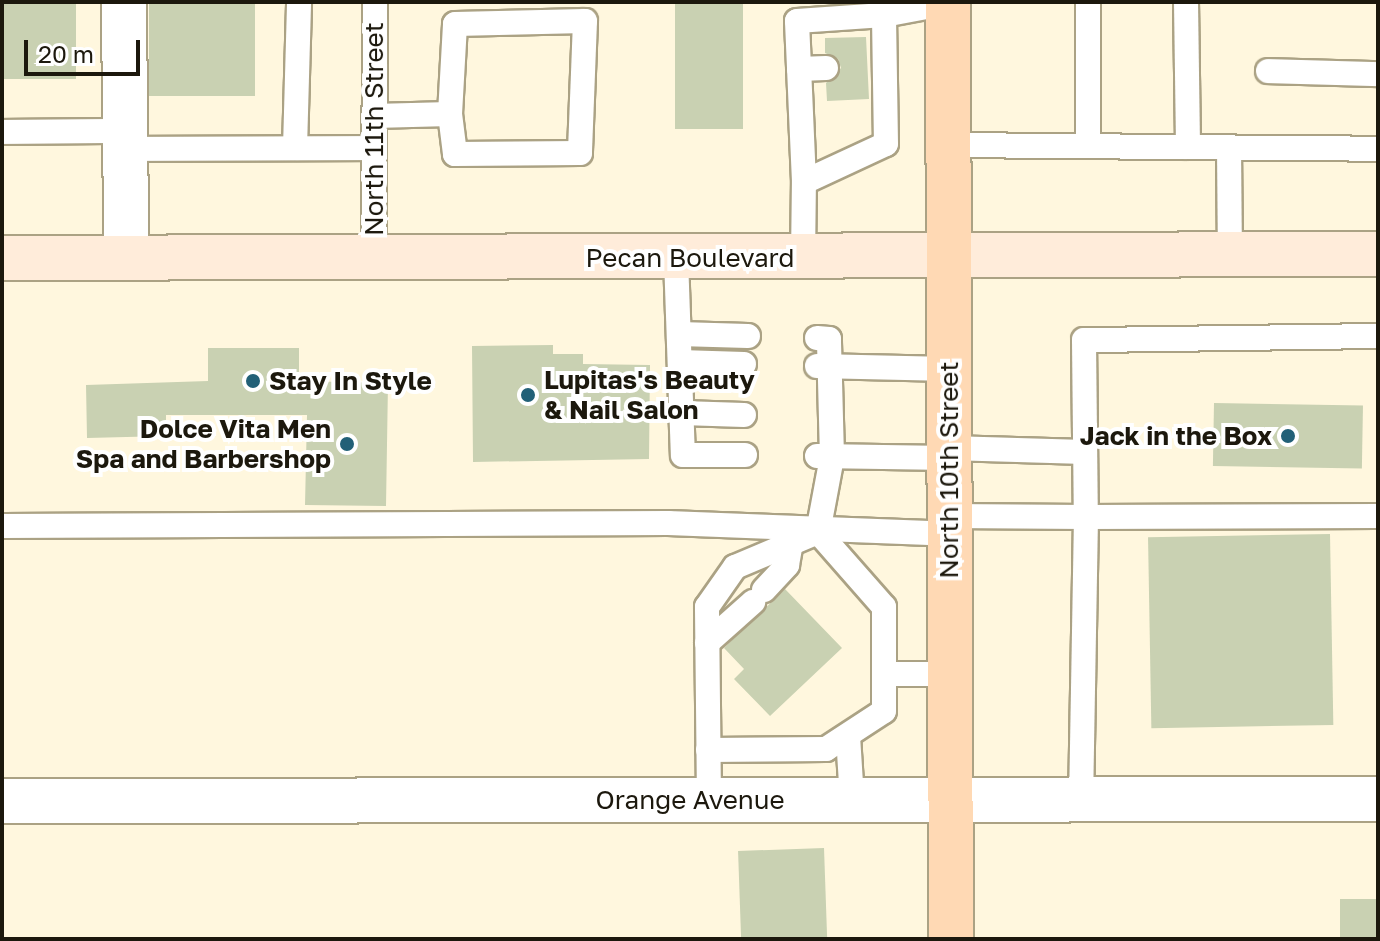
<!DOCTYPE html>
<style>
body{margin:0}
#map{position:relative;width:1380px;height:941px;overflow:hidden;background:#fff7de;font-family:"Golos Text",sans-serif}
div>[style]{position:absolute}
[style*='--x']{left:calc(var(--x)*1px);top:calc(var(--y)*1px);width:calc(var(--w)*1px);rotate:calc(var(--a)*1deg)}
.building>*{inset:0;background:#c9d1b2;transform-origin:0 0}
.roads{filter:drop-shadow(2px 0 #aba284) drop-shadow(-2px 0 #aba284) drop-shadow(0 2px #aba284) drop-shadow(0 -2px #aba284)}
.service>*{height:24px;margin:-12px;padding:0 12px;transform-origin:12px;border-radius:12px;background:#fff}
.minor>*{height:44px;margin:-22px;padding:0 22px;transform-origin:22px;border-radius:22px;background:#fff}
.secondary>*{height:44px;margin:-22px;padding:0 22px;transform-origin:22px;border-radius:22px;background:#ffecda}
.primary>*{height:44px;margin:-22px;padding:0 22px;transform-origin:22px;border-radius:22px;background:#ffd9b4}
.dots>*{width:22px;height:22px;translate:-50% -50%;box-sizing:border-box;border:4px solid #fff;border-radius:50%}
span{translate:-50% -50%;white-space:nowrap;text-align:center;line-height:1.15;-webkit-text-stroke:8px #fff;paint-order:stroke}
.street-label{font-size:26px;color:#1c180d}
.poi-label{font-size:26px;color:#1c180d;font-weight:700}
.left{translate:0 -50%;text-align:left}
.right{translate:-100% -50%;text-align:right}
.frame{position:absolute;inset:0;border:4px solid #1c180d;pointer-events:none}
.scale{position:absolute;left:24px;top:40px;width:116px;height:36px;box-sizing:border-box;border:4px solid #1c180d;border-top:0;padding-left:10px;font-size:24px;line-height:28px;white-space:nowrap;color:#1c180d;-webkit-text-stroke:6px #fff;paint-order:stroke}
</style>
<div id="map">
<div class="building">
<div style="left:2px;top:2px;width:74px;height:77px"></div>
<div style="left:149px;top:2px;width:106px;height:94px"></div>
<div style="left:675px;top:2px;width:68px;height:127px"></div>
<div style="clip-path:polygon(866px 37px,869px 99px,827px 101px,826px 83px,841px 68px,838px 59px,825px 53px,825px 38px)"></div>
<div style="clip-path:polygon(553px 345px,553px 354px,583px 354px,583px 364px,650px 365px,649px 459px,473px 462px,472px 346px)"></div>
<div style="clip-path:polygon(208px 348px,299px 348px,299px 381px,388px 383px,386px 506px,305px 505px,307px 415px,166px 415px,166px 436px,87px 438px,86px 385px,208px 381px)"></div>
<div style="left:1214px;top:403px;width:149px;height:63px;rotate:1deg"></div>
<div style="left:1330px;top:534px;width:191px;height:182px;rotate:89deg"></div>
<div style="clip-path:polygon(785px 589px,842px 648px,770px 716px,734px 679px,744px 669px,724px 648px)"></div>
<div style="left:824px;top:848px;width:91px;height:86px;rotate:88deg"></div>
<div style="left:1340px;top:899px;width:38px;height:40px"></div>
</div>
<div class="roads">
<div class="service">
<div style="--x:1186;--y:2;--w:145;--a:89.2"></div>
<div style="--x:799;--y:69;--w:27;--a:-2"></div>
<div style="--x:1268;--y:71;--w:110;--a:1.6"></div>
<div style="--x:374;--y:116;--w:76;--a:-1.5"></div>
<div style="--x:450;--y:114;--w:90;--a:-86.8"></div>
<div style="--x:455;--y:24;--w:130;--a:-1.3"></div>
<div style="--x:585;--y:21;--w:132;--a:92.2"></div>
<div style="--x:580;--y:153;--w:125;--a:179.5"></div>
<div style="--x:455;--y:154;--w:40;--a:-97.1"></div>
<div style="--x:2;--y:132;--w:123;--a:-0.5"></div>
<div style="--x:948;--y:145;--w:430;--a:0.5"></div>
<div style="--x:1088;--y:146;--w:144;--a:-90"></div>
<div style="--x:1229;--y:147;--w:109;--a:89.5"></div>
<div style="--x:295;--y:148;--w:146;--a:-88.4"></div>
<div style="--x:125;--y:149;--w:249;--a:-0.2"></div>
<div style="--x:804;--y:182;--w:161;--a:-92.5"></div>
<div style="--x:797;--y:21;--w:87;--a:-3.9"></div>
<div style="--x:374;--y:256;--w:254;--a:-89.8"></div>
<div style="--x:676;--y:258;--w:197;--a:88"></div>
<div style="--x:683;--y:455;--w:62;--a:0"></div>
<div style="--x:803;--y:259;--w:77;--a:-89.3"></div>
<div style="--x:804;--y:182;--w:90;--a:-24.9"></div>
<div style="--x:886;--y:144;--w:129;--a:-90.9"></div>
<div style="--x:884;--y:15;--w:65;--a:-10.6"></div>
<div style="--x:679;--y:334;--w:69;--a:1.7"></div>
<div style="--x:1378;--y:336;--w:294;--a:179.2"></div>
<div style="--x:1084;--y:340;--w:177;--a:89.4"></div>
<div style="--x:1086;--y:517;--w:292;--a:-0.2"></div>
<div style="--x:680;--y:362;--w:64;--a:1.8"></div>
<div style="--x:817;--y:366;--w:132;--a:1.3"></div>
<div style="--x:682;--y:413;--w:62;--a:1.8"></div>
<div style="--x:949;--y:448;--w:136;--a:1.7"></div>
<div style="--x:817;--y:456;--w:132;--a:0.9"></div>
<div style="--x:949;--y:516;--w:137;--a:0.4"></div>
<div style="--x:1086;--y:517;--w:282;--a:91"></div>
<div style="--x:2;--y:526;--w:666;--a:-0.26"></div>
<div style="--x:668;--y:523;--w:281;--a:2.2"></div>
<div style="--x:764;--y:590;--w:34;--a:-47"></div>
<div style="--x:787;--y:565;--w:22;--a:-80"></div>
<div style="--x:707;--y:643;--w:62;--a:-41.7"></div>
<div style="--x:884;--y:674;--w:66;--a:0"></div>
<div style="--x:848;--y:736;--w:63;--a:86.4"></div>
<div style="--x:708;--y:750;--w:118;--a:-0.5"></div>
<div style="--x:826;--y:749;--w:69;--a:-33.2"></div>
<div style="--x:884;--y:711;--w:104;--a:-90"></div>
<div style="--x:884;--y:607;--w:100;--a:-131.3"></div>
<div style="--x:709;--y:800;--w:193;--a:-90.6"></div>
<div style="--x:707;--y:607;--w:49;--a:-55"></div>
<div style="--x:735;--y:567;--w:90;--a:-22.9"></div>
<div style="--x:818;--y:532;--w:76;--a:-79.4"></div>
<div style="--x:832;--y:457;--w:118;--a:-91.5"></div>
<div style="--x:829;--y:339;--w:12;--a:-175"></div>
</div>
<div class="minor">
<div style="--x:124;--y:2;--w:253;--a:89.5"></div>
<div style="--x:2;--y:801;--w:1376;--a:-0.08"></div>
</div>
<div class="secondary">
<div style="--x:2;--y:258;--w:1376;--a:-0.17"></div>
</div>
<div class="primary">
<div style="--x:948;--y:2;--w:937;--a:89.82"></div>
</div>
</div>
<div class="dots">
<div style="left:253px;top:381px;background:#226077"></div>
<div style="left:528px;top:395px;background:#226077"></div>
<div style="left:1288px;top:436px;background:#226077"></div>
<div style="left:347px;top:444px;background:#226077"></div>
</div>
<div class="street-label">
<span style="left:374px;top:129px;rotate:-90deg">North 11th Street</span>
<span style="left:690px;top:258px">Pecan Boulevard</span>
<span style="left:949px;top:470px;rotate:-90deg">North 10th Street</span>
<span style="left:690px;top:800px">Orange Avenue</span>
</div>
<div class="poi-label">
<span class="left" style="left:544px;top:395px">Lupitas's Beauty<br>&amp; Nail Salon</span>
<span class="left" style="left:269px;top:381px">Stay In Style</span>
<span class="right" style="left:331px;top:444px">Dolce Vita Men<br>Spa and Barbershop</span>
<span class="right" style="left:1272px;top:436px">Jack in the Box</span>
</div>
<div class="frame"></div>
<div class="scale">20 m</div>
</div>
